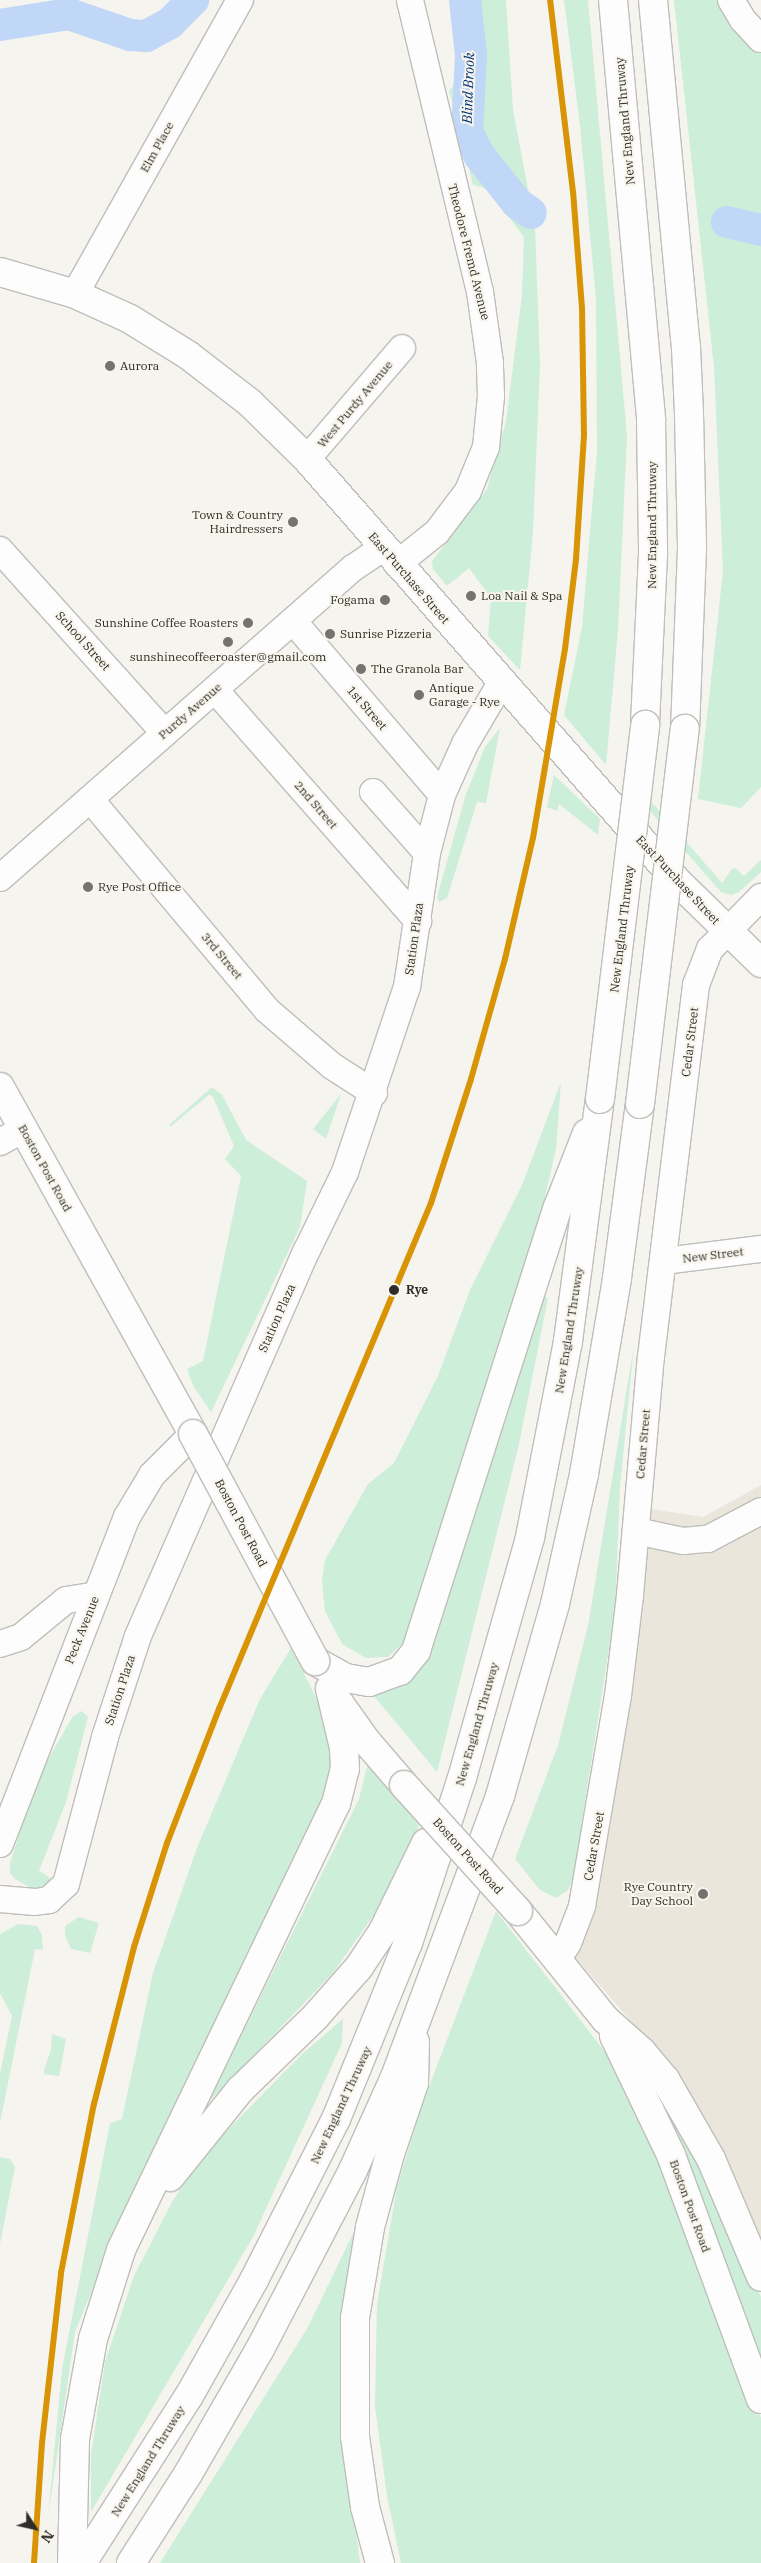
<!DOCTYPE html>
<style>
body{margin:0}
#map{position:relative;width:761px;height:2563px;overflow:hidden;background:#f5f4ef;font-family:"IBM Plex Serif",serif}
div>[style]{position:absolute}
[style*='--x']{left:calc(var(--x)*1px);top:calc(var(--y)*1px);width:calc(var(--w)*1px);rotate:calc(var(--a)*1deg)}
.built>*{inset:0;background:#eae6dc}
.green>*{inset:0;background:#cdeed8}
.river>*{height:32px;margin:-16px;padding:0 16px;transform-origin:16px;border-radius:16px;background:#c0d7f7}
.roads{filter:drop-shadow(1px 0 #bfbeba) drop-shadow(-1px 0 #bfbeba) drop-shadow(0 1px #bfbeba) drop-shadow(0 -1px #bfbeba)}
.minor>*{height:26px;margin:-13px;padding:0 13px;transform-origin:13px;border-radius:13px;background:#fefdfd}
.major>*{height:28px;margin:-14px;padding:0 14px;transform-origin:14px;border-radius:14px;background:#fefdfd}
.highway>*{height:28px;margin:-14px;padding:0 14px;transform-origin:14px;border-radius:14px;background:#fefdfd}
.bridges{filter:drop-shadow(1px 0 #bfbeba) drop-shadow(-1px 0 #bfbeba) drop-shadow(0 1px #bfbeba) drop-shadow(0 -1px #bfbeba)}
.major-bridge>*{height:28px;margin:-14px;padding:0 14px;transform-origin:14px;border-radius:14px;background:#fefdfd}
.highway-bridge>*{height:28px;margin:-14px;padding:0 14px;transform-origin:14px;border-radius:14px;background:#fefdfd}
.rail-1>*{height:6px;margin:-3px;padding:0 3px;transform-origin:3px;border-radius:3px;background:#d99406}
.dots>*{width:14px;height:14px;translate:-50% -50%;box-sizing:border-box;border:2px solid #f8f5ec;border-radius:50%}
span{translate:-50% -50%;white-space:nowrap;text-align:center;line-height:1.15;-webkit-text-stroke:4px #f8f5ec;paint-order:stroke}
.street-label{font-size:12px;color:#2e2d2a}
.poi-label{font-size:12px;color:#2e2d2a}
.left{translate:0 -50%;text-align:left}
.right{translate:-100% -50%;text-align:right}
.stop-label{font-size:12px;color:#2e2d2a;font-weight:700}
.water-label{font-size:14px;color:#023579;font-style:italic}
.north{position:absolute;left:10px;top:2503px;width:50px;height:50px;-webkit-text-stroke:4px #f8f5ec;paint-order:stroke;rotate:125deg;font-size:14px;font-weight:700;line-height:20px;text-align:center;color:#2e2d2a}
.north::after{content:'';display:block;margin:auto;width:18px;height:22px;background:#2e2d2a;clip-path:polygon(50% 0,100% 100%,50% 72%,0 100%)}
</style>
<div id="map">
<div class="built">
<div style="clip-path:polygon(761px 1485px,761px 2249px,672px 2068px,574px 1956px,645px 1508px,703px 1517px)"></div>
</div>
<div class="green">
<div style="clip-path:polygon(454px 0,506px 0,513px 110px,535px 227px,540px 365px,533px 532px,520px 670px,488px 636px,491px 598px,469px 568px,447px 586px,433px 569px,432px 561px,487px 489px,506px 421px,522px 296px,524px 237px,488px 189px,473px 185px,449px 90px,465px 76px)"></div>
<div style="clip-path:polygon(564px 0,588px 0,627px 436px,618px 630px,606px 765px,564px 715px,582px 627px,597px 451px,596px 300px,580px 125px)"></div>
<div style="clip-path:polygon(674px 0,724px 0,761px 45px,761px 787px,741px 808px,698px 799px,723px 571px,714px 367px)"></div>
<div style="clip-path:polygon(500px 728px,486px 803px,477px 802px,447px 898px,439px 902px,437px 897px,466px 794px,485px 747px)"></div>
<div style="clip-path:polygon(554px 775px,600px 819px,598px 835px,559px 804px,557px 811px,547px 807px)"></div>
<div style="clip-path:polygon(643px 792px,722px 883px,732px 869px,735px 868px,744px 876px,761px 860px,761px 872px,739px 892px,731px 895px,721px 892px,643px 803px)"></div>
<div style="clip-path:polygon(561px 1082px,556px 1149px,538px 1227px,407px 1639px,388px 1657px,366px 1658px,342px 1644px,325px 1611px,322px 1581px,325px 1560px,368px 1484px,394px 1463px,438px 1376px,470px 1290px,522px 1185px)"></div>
<div style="clip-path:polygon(212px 1087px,222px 1095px,246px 1140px,307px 1181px,300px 1227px,211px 1412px,194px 1387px,187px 1369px,203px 1361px,241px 1176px,225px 1159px,234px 1146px,213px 1097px,210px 1094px,170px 1127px,169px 1125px)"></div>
<div style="clip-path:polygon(341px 1094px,326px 1139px,313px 1129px)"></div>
<div style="clip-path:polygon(543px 1296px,548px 1298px,519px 1444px,437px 1772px,373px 1695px,373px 1689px,429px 1655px)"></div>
<div style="clip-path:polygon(634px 1345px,620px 1487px,615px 1610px,573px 1879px,568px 1890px,556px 1898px,540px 1890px,515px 1859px,558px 1745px,588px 1626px)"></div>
<div style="clip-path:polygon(291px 1648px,338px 1741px,333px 1785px,111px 2244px,75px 2332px,48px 2517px,62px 2369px,110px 2123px,122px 2119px,153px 1973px,197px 1848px,260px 1699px)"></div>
<div style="clip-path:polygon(82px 1711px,88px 1717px,66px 1802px,39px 1871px,52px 1879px,45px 1886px,31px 1888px,15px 1879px,10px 1873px,10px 1863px,38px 1777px,73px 1716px)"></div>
<div style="clip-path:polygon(368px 1762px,419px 1825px,402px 1864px,376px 1912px,333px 1973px,207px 2104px,359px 1799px)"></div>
<div style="clip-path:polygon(496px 1911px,612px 2061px,682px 2207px,761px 2418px,761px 2563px,401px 2563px,387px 2496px,375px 2406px,377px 2304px,397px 2187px,421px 2108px)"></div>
<div style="clip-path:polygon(79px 1917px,99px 1923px,90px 1953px,71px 1949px,65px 1935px,65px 1926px)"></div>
<div style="clip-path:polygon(18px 1924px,37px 1926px,42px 1935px,43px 1950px,35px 1949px,0 2123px,0 2074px,12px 2016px,0 1993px,0 1934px)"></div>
<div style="clip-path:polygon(343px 2019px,342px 2043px,253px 2237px,91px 2512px,91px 2455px,105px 2362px,134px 2276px,172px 2202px,204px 2154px,303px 2053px)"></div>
<div style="clip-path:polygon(52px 2034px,66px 2039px,59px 2076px,44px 2074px,44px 2070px,51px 2050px)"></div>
<div style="clip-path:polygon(652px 2085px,675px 2111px,761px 2297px,761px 2368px)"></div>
<div style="clip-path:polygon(0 2157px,10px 2159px,15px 2167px,0 2244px)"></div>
<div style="clip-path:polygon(361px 2217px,343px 2322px,340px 2397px,360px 2563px,160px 2563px,307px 2329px)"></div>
</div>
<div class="river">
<div style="--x:465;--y:0;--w:55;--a:83.8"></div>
<div style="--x:471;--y:55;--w:77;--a:93"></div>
<div style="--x:467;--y:132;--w:26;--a:62"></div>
<div style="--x:479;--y:155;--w:61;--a:51.6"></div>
<div style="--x:517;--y:203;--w:17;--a:36"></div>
<div style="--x:0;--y:25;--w:70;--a:-9.1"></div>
<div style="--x:69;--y:14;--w:65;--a:19"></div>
<div style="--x:130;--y:35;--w:16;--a:4"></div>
<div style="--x:146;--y:36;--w:27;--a:-28"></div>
<div style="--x:170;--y:23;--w:33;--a:-45"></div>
<div style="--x:727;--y:222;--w:35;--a:13"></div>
</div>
<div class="roads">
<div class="minor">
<div style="--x:731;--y:0;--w:23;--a:59"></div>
<div style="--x:743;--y:20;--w:26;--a:47"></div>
<div style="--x:75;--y:294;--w:337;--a:-60.7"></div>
<div style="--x:307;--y:459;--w:146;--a:-49.4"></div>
<div style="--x:0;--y:550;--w:246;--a:48"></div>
<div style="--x:397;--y:564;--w:51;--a:-38.7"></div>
<div style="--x:437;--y:532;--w:51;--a:-52.9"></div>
<div style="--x:468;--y:491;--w:48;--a:-67.8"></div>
<div style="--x:486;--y:447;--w:51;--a:-84.4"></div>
<div style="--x:491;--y:396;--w:33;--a:-92"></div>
<div style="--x:490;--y:363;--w:72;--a:-98"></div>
<div style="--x:480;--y:292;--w:300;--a:-103.5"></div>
<div style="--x:293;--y:621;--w:229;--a:49.4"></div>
<div style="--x:215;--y:690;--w:308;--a:48.7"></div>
<div style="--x:373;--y:792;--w:81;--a:48.5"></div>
<div style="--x:90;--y:799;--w:275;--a:50"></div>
<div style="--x:267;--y:1010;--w:86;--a:40.7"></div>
<div style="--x:332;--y:1066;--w:50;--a:32.7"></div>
<div style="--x:0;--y:878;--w:470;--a:-41.3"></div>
<div style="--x:353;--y:568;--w:36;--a:-34"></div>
<div style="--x:0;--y:1142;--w:26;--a:-29"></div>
<div style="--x:664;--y:1261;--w:98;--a:-7.1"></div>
<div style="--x:636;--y:1531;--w:48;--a:12"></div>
<div style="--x:683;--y:1541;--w:25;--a:-5"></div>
<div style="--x:708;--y:1539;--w:60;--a:-27.8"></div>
<div style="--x:0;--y:1644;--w:22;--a:-18"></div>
<div style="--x:21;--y:1637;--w:58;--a:-39.4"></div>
<div style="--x:66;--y:1600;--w:30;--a:-9"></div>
<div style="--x:0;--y:1844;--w:351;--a:-68.8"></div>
<div style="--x:127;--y:1517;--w:49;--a:-59.2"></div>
<div style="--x:152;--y:1475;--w:58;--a:-45"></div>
<div style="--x:0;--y:1899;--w:35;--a:5"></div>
<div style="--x:35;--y:1902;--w:14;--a:-8"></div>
<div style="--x:49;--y:1900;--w:23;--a:-43"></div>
<div style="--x:66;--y:1884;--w:152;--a:-75.1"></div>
<div style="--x:105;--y:1737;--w:106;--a:-71.9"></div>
<div style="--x:138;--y:1636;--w:421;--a:-66.4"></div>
<div style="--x:307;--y:1250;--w:87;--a:-64"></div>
<div style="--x:345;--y:1172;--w:195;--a:-71.5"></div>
<div style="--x:407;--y:987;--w:135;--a:-81.5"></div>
<div style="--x:427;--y:853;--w:60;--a:-75.5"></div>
<div style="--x:442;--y:795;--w:56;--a:-65.7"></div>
<div style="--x:465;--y:744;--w:71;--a:-59.5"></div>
<div style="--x:557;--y:1960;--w:20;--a:-57"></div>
<div style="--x:568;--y:1943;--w:40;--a:-69"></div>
<div style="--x:582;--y:1906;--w:213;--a:-80.3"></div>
<div style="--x:618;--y:1696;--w:102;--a:-83.2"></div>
<div style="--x:630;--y:1595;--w:239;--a:-85"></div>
<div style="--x:651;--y:1357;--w:375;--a:-83.1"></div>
<div style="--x:696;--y:985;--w:39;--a:-69"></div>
<div style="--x:710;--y:949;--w:73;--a:-45.6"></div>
</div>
<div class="major">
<div style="--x:0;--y:272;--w:78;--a:16.3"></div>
<div style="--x:75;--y:294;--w:60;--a:24.4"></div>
<div style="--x:130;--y:319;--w:68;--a:31.8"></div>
<div style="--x:188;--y:355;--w:78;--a:37.7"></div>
<div style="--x:250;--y:403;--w:80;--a:44.5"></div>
<div style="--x:307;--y:459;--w:563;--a:48.75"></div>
<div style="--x:678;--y:882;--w:116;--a:44.3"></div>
<div style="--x:0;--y:1087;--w:397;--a:60.9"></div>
<div style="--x:332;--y:1693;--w:60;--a:54.5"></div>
<div style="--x:367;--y:1742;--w:57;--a:49.3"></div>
<div style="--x:518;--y:1911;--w:139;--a:51.1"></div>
<div style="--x:605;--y:2019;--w:50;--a:41.7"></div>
<div style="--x:642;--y:2052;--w:35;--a:50"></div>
<div style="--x:665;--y:2079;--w:92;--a:60.1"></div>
<div style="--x:711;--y:2159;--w:128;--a:67"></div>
<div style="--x:614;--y:2036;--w:132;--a:64.4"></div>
<div style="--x:671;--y:2155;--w:260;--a:69.8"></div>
</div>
<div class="highway">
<div style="--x:613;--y:0;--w:422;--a:84.8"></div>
<div style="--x:651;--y:420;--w:134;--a:89.1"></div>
<div style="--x:653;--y:554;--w:171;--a:92.7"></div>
<div style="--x:653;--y:0;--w:349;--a:84.6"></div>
<div style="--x:686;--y:347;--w:67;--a:87.4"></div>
<div style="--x:689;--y:414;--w:134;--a:88.7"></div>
<div style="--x:692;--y:548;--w:181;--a:92.2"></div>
<div style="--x:315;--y:1661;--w:35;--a:29"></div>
<div style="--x:346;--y:1678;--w:23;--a:10"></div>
<div style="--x:369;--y:1682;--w:33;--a:-20"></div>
<div style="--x:400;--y:1671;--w:26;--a:-51"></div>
<div style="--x:416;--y:1651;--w:466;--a:-72.3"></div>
<div style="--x:558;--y:1207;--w:79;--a:-68.6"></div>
<div style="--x:170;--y:2177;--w:112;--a:-51.2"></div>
<div style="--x:240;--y:2090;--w:106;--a:-44.2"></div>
<div style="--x:316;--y:2016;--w:65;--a:-48.7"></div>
<div style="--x:359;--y:1967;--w:43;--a:-56.3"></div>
<div style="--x:383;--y:1931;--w:98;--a:-64"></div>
<div style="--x:72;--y:2563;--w:124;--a:-88.6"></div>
<div style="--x:75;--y:2439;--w:102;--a:-79.8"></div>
<div style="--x:93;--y:2339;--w:93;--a:-72.5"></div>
<div style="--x:121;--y:2250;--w:495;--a:-64.3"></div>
<div style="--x:336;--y:1804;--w:36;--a:-76"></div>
<div style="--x:345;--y:1769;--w:21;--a:-93"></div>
<div style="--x:344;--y:1748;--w:61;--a:-103.3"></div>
<div style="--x:82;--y:2563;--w:198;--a:-57.4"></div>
<div style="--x:189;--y:2396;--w:133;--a:-60.7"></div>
<div style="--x:254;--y:2280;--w:181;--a:-63"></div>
<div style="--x:336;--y:2119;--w:190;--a:-67.8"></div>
<div style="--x:408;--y:1943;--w:174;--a:-71.9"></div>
<div style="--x:462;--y:1778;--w:250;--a:-74.2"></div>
<div style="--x:530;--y:1537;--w:200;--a:-79"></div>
<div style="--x:568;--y:1341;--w:244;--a:-82.5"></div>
<div style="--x:131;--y:2563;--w:106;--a:-57.4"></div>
<div style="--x:188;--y:2474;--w:144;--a:-60.1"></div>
<div style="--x:260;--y:2349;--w:202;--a:-62.5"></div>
<div style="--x:353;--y:2170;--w:102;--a:-65.7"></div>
<div style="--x:395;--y:2077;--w:300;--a:-69.5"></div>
<div style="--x:500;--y:1796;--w:200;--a:-74"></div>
<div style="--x:555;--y:1604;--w:133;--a:-77.4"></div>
<div style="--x:584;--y:1474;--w:199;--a:-80.4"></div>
<div style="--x:617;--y:1278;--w:176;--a:-82.5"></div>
<div style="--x:380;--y:2563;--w:58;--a:-105"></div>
<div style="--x:365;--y:2507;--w:71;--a:-98.1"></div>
<div style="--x:355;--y:2437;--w:119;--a:-90"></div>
<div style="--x:355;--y:2318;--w:92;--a:-80.6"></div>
<div style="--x:370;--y:2227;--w:76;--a:-74.7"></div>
<div style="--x:390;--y:2154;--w:75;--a:-71.3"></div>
<div style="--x:414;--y:2083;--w:41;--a:-88.6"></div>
</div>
</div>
<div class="bridges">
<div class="major-bridge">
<div style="--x:193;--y:1434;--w:258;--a:61.7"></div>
<div style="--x:404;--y:1785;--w:170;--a:47.9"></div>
</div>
<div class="highway-bridge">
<div style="--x:600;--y:1099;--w:377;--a:-83.1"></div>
<div style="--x:640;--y:1104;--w:378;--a:-83.2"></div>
</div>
</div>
<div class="rail-1">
<div style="--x:34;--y:2563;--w:120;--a:-86.2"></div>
<div style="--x:42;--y:2443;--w:171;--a:-83.6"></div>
<div style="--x:61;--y:2273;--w:172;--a:-79"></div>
<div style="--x:94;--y:2104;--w:162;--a:-75.7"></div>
<div style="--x:134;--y:1947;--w:109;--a:-72.4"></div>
<div style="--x:167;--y:1843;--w:144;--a:-68.8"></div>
<div style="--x:219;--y:1709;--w:549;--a:-67.27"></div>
<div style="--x:431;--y:1203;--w:130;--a:-72.1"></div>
<div style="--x:471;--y:1079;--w:125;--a:-74.2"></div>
<div style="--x:505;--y:959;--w:124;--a:-77"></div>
<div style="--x:533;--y:838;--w:192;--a:-80.4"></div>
<div style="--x:565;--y:649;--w:91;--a:-83"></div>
<div style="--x:576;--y:559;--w:124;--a:-86.3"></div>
<div style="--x:584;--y:435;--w:127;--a:-90.9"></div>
<div style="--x:582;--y:308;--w:116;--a:-94.4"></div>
<div style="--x:573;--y:192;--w:193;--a:-96.8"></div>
</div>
<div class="dots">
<div style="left:110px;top:366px;background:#74736f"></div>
<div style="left:293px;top:522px;background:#74736f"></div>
<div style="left:471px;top:596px;background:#74736f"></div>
<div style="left:385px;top:600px;background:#74736f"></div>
<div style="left:248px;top:623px;background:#74736f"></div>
<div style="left:330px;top:634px;background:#74736f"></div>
<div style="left:228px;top:642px;background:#74736f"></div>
<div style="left:361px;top:669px;background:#74736f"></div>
<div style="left:419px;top:695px;background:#74736f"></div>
<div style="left:88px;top:887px;background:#74736f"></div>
<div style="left:394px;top:1290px;background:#2e2d2a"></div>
<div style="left:703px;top:1894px;background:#74736f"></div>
</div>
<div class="street-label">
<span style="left:625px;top:121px;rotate:-95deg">New England Thruway</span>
<span style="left:157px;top:147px;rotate:-61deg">Elm Place</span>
<span style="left:469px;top:252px;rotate:76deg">Theodore Fremd Avenue</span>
<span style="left:355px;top:404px;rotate:-50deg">West Purdy Avenue</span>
<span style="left:652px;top:525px;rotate:-90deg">New England Thruway</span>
<span style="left:409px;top:578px;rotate:49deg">East Purchase Street</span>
<span style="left:83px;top:641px;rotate:48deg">School Street</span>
<span style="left:367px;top:708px;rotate:49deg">1st Street</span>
<span style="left:190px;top:711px;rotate:-41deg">Purdy Avenue</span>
<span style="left:316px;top:805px;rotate:49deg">2nd Street</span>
<span style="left:678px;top:880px;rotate:47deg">East Purchase Street</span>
<span style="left:622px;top:929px;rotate:-83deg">New England Thruway</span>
<span style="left:414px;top:939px;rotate:-82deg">Station Plaza</span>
<span style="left:222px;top:956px;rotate:50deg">3rd Street</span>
<span style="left:690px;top:1042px;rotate:-83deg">Cedar Street</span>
<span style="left:45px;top:1168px;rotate:61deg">Boston Post Road</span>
<span style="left:713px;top:1255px;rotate:-7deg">New Street</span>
<span style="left:277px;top:1318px;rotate:-66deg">Station Plaza</span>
<span style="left:569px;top:1330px;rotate:-81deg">New England Thruway</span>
<span style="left:643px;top:1444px;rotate:-85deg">Cedar Street</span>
<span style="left:241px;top:1523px;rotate:62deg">Boston Post Road</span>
<span style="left:82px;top:1630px;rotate:-68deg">Peck Avenue</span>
<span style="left:120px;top:1690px;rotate:-72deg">Station Plaza</span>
<span style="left:477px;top:1724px;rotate:-74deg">New England Thruway</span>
<span style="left:594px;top:1846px;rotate:-80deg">Cedar Street</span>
<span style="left:468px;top:1856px;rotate:48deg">Boston Post Road</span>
<span style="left:341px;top:2105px;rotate:-65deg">New England Thruway</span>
<span style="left:690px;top:2206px;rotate:70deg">Boston Post Road</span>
<span style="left:148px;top:2461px;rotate:-58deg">New England Thruway</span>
</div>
<div class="poi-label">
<span class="left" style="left:120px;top:366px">Aurora</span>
<span class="right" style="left:283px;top:522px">Town &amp; Country<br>Hairdressers</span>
<span class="left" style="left:481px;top:596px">Loa Nail &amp; Spa</span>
<span class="right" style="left:375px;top:600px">Fogama</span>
<span class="right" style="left:238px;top:623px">Sunshine Coffee Roasters</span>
<span class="left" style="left:340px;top:634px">Sunrise Pizzeria</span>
<span style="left:228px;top:657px">sunshinecoffeeroaster@gmail.com</span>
<span class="left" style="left:371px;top:669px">The Granola Bar</span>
<span class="left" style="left:429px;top:695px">Antique<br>Garage - Rye</span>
<span class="left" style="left:98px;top:887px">Rye Post Office</span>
<span class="right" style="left:693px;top:1894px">Rye Country<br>Day School</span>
</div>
<div class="stop-label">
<span class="left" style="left:406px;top:1290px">Rye</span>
</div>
<div class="water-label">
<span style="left:468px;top:88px;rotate:-88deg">Blind Brook</span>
</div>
<div class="north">N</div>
</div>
